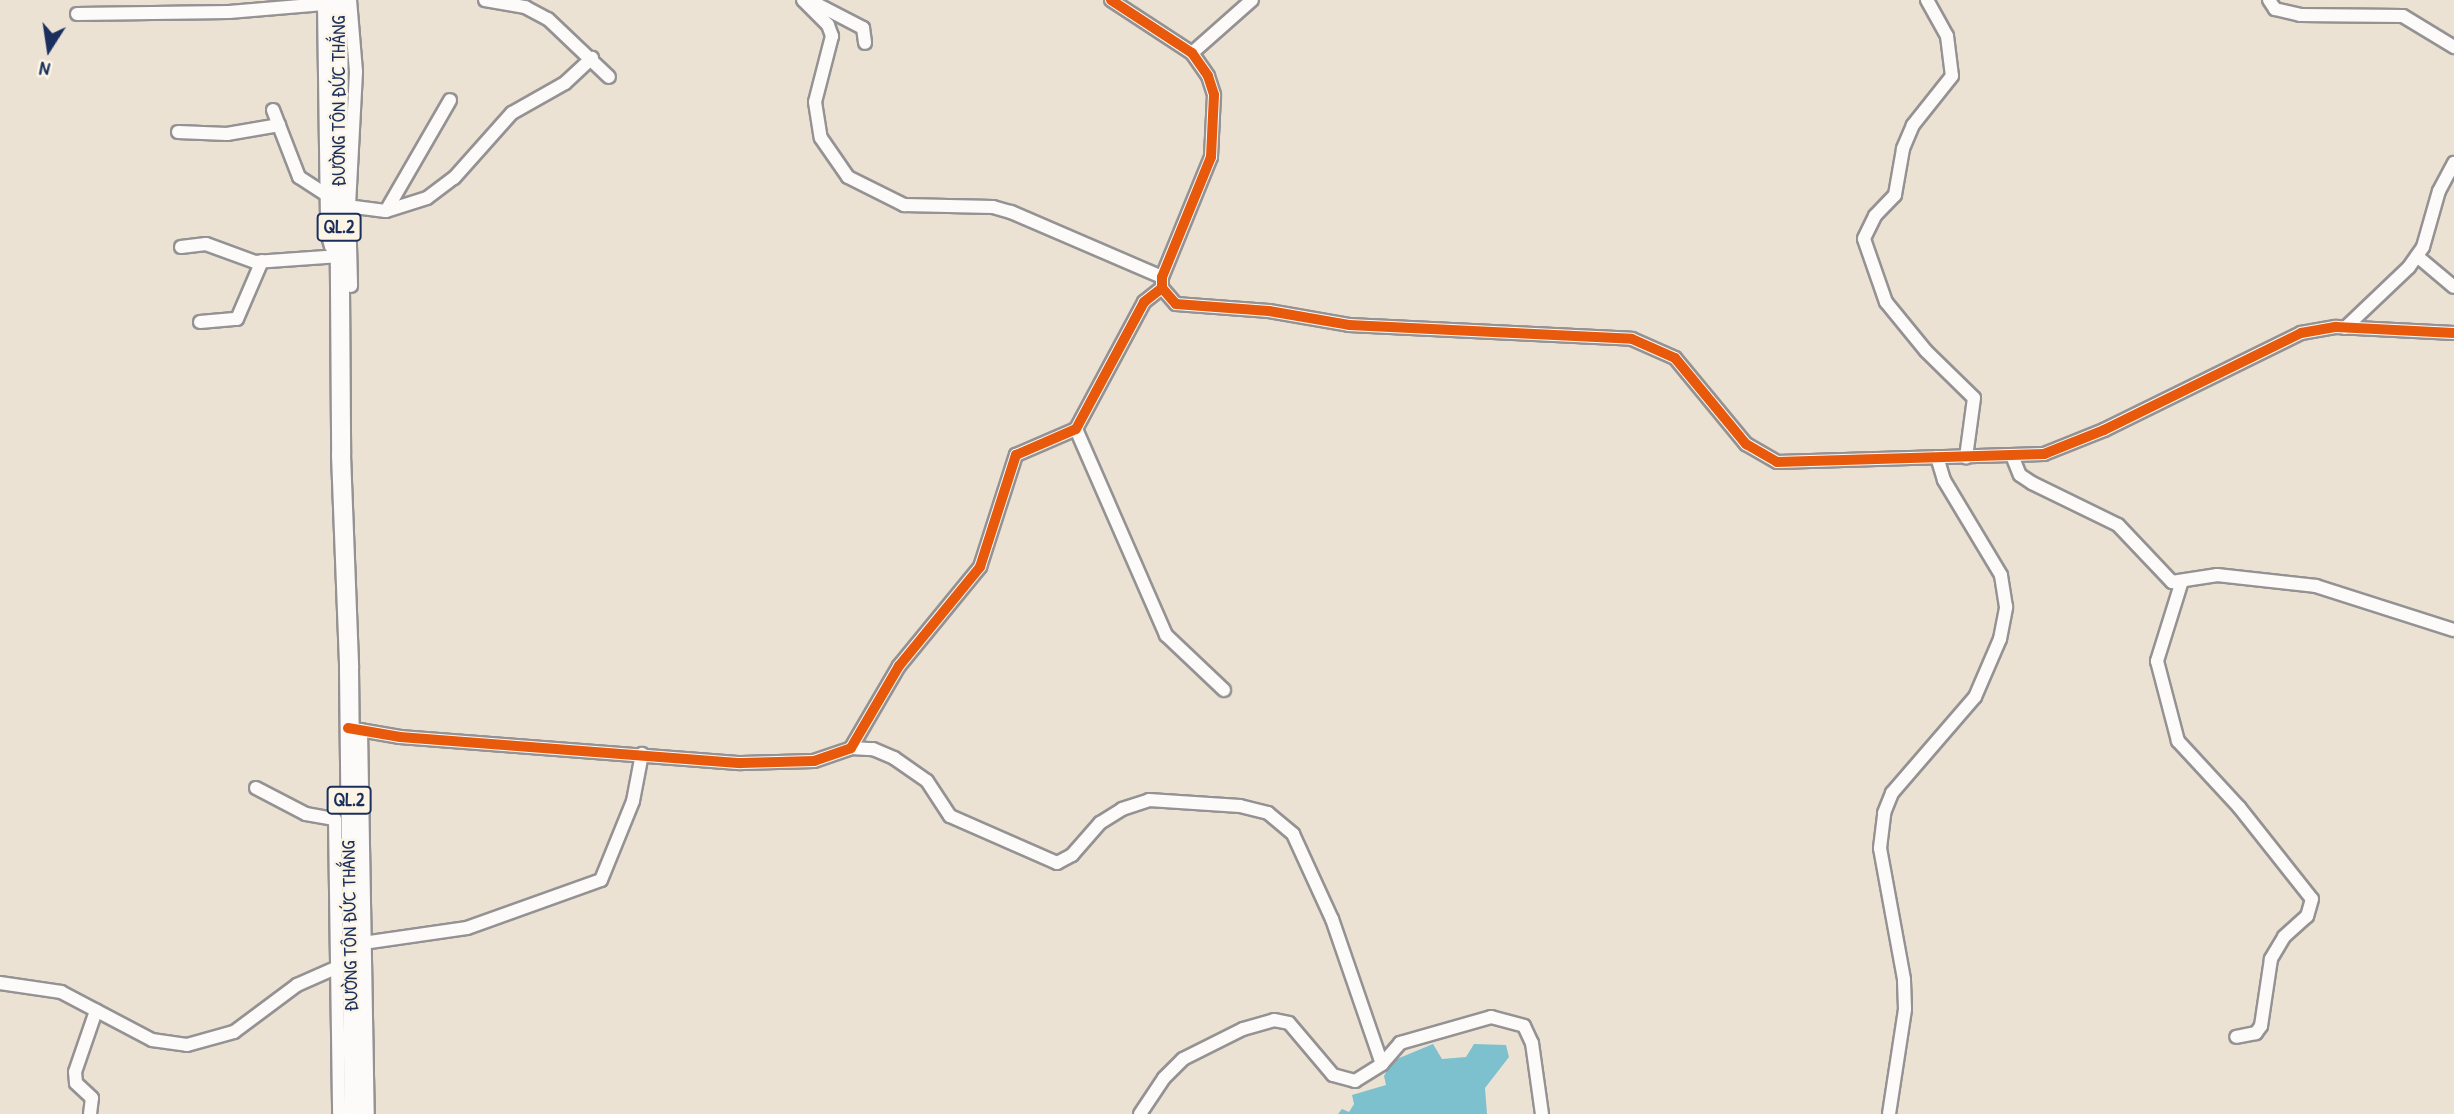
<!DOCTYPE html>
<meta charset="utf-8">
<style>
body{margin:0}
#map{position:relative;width:2454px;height:1114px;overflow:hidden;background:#ece2d4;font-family:"Patrick Hand",sans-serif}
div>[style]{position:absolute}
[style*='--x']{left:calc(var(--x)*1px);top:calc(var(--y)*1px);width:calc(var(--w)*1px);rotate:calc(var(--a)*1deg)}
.water>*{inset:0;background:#7dc0ce}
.roads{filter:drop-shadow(2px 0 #949293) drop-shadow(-2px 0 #949293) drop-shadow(0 2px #949293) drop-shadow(0 -2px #949293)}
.minor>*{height:12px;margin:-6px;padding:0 6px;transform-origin:6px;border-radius:6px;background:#fcfbf9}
.highway>*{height:18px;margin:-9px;padding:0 9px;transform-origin:9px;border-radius:9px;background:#fcfbf9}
.cycleway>*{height:10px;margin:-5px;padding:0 5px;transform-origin:5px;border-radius:5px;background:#e8590c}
span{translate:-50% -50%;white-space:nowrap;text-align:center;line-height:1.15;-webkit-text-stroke:5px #fcf5e5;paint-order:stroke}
.shield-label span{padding:2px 5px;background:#fcf5e5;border:2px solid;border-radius:5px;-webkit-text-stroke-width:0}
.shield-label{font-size:18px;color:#1b2f5e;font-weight:700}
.street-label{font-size:19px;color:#1b2f5e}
.north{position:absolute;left:14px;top:14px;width:70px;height:70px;-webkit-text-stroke:5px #fcf5e5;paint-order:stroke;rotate:192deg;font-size:19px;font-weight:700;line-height:28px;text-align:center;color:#1b2f5e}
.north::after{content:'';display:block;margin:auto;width:24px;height:32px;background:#1b2f5e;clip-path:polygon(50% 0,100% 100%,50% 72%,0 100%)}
</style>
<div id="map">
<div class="water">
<div style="clip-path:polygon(1433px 1044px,1442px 1059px,1466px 1057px,1474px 1044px,1506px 1045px,1509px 1057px,1485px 1088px,1487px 1114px,1338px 1114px,1342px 1109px,1349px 1112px,1354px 1104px,1352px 1095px,1386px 1085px,1384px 1076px,1392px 1061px)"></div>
</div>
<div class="roads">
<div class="minor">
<div style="--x:350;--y:0;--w:72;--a:85.2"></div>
<div style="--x:356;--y:72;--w:135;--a:93"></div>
<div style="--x:349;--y:207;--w:79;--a:88.5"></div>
<div style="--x:485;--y:0;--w:41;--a:9.9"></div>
<div style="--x:525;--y:7;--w:26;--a:28"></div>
<div style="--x:548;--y:19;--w:84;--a:43.6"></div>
<div style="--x:803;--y:0;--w:35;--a:45"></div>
<div style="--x:828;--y:25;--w:12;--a:70"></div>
<div style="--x:832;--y:36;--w:68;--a:104.4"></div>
<div style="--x:815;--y:102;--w:36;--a:81"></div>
<div style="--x:821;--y:138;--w:47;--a:55.3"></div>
<div style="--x:848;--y:177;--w:63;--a:26.6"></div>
<div style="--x:904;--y:205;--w:89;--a:1.3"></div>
<div style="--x:993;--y:207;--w:19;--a:16"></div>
<div style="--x:1011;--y:212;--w:164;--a:23.3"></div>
<div style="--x:809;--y:0;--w:61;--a:27.4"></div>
<div style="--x:863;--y:28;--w:15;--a:82"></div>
<div style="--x:1111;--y:0;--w:97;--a:33.2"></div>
<div style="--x:1192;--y:53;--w:28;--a:55"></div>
<div style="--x:1208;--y:76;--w:20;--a:72"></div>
<div style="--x:1214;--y:95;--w:62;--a:92.8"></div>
<div style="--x:1211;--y:157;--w:130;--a:112.2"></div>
<div style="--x:1162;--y:277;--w:11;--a:90"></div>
<div style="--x:1162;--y:288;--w:21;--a:49"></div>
<div style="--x:1176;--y:304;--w:93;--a:4.3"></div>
<div style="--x:1269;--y:311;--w:81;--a:9.9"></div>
<div style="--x:1349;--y:325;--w:283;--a:2.8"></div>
<div style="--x:1632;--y:339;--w:47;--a:23.8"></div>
<div style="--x:1675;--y:358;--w:112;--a:50.5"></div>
<div style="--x:1746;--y:444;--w:36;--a:30"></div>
<div style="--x:1777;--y:462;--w:267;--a:-1.7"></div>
<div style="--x:2044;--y:454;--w:65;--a:-21.8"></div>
<div style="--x:2104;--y:430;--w:220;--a:-26.2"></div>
<div style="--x:2301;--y:333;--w:36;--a:-10"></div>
<div style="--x:2336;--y:327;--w:118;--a:2.9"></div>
<div style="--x:1927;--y:0;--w:41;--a:60.9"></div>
<div style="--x:1947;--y:36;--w:40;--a:82.9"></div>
<div style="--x:1952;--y:76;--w:63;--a:128.5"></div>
<div style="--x:1913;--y:125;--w:26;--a:113"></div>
<div style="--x:1903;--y:149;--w:47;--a:99.9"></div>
<div style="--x:1895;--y:195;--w:29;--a:134"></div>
<div style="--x:1875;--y:216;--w:25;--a:116"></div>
<div style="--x:1864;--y:239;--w:67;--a:70.8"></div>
<div style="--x:1886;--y:302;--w:63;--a:50.8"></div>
<div style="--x:1926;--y:351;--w:67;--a:44.4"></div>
<div style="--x:1974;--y:398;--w:60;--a:97.7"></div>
<div style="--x:2269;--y:0;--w:11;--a:56"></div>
<div style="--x:2275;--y:9;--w:26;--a:13"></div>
<div style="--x:2300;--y:15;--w:103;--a:0.6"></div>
<div style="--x:2403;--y:16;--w:60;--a:31.3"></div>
<div style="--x:324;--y:4;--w:229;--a:89.2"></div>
<div style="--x:327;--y:233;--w:14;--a:73"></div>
<div style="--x:331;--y:246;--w:10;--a:29"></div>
<div style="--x:77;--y:14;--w:152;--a:-0.8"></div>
<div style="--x:229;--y:12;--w:95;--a:-4.8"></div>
<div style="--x:324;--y:4;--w:4;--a:-76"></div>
<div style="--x:1192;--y:53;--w:80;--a:-41.5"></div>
<div style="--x:273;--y:110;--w:72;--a:68.8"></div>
<div style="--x:299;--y:177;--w:33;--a:33"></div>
<div style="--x:178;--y:132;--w:49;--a:2.3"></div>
<div style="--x:227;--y:134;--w:53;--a:-9.8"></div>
<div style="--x:339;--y:205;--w:47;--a:7.3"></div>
<div style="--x:386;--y:211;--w:43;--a:-17.6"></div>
<div style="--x:427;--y:198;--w:34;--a:-37"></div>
<div style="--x:454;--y:178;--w:87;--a:-48.3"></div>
<div style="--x:512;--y:113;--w:61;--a:-29.5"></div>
<div style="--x:565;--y:83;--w:37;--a:-43"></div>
<div style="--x:386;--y:211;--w:128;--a:-60"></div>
<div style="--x:181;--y:247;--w:25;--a:-7"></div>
<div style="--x:206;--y:244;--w:52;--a:20.2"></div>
<div style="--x:255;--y:262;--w:85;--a:-4"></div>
<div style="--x:2417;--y:256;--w:48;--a:40"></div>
<div style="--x:200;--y:322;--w:37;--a:-5"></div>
<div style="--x:237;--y:319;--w:63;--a:-66.7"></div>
<div style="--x:2345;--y:328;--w:88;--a:-43.6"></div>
<div style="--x:2409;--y:267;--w:24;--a:-55"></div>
<div style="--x:2423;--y:247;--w:58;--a:-74.1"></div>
<div style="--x:2439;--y:191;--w:32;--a:-62"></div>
<div style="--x:1076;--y:429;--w:225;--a:66.4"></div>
<div style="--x:1166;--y:635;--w:80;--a:43.5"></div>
<div style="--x:2013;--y:458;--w:18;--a:68"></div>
<div style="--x:2020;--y:475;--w:14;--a:34"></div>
<div style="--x:2032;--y:483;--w:96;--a:26"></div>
<div style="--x:2118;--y:525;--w:79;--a:46.5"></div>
<div style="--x:2172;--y:582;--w:46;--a:-8.8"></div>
<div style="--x:2217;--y:575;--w:100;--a:6.3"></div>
<div style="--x:2316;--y:586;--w:145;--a:17.7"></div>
<div style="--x:2181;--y:584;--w:81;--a:107.3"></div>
<div style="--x:2157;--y:661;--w:83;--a:75.3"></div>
<div style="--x:2178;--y:741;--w:90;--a:47.3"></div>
<div style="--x:2239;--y:807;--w:117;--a:51.6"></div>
<div style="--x:2312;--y:899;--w:18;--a:106"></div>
<div style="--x:2307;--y:916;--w:31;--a:138"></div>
<div style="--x:2284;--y:937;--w:26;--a:121"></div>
<div style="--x:2271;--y:959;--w:68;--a:98.5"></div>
<div style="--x:2261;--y:1026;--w:9;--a:126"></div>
<div style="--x:2256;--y:1033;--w:20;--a:169"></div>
<div style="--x:348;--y:728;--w:53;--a:9.8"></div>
<div style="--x:400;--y:737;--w:342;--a:4.4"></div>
<div style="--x:741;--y:763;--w:73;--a:-1.6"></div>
<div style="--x:814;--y:761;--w:39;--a:-19"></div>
<div style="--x:851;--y:748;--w:95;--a:-59.7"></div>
<div style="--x:899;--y:666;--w:128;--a:-50.7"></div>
<div style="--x:980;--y:567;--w:118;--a:-72.2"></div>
<div style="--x:1016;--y:455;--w:65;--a:-23.4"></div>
<div style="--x:1076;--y:429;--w:144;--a:-61.8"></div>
<div style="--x:1144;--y:302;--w:23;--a:-38"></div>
<div style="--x:361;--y:730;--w:384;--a:89"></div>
<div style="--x:851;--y:748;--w:22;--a:3"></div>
<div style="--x:873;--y:749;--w:23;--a:23"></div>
<div style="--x:894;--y:758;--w:40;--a:34.9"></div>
<div style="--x:927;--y:781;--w:42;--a:56.7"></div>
<div style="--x:950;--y:816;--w:117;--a:23.7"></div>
<div style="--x:1057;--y:863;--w:17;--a:-28"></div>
<div style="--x:1072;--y:855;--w:43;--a:-48.8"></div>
<div style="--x:1100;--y:823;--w:26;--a:-32"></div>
<div style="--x:1122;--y:809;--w:28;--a:-18"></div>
<div style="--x:1149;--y:800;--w:91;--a:3.8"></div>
<div style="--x:1240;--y:806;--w:29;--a:14"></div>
<div style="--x:1268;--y:813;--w:33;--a:40"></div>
<div style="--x:1293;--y:834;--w:94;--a:65.4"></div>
<div style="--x:1332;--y:919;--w:153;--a:71"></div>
<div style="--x:256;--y:788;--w:56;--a:27.5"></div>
<div style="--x:306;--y:814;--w:29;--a:10"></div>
<div style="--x:335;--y:819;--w:295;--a:89.2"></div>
<div style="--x:363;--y:943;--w:105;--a:-8.2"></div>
<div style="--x:467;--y:928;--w:142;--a:-19.7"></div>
<div style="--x:601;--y:880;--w:85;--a:-67.9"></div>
<div style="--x:633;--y:801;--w:48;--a:-79.2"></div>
<div style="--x:0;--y:983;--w:62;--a:8.4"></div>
<div style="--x:61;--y:992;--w:103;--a:27.8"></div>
<div style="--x:152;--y:1040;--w:35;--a:8"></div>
<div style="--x:187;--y:1045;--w:49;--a:-15.5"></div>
<div style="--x:234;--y:1032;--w:79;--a:-36.7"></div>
<div style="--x:297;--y:985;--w:47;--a:-23.8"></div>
<div style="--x:90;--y:1114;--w:16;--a:-83"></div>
<div style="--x:92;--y:1098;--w:22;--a:-137"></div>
<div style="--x:76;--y:1083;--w:11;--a:-95"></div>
<div style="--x:75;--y:1072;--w:65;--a:-71"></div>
<div style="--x:1140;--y:1114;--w:43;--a:-56.3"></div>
<div style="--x:1164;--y:1078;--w:27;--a:-45"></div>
<div style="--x:1183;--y:1059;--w:67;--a:-26.6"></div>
<div style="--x:1243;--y:1029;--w:32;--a:-16"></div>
<div style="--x:1274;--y:1020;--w:15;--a:11"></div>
<div style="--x:1289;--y:1023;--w:68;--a:49.8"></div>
<div style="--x:1333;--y:1075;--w:23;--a:15"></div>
<div style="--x:1355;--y:1081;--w:32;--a:-32"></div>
<div style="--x:1382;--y:1064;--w:28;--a:-49"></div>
<div style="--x:1400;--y:1043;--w:95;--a:-15.9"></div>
<div style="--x:1491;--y:1017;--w:34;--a:15"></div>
<div style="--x:1524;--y:1026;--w:19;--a:65"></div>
<div style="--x:1532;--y:1043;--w:72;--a:82"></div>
<div style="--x:1889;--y:1114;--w:106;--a:-81.3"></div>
<div style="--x:1905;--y:1009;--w:30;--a:-92"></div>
<div style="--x:1904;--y:979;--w:133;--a:-100.4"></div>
<div style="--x:1880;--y:848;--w:35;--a:-83"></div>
<div style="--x:1884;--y:813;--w:22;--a:-68"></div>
<div style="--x:1892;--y:793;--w:127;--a:-49.2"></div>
<div style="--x:1975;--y:697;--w:63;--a:-66.7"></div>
<div style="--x:2000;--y:639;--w:33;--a:-79"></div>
<div style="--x:2006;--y:607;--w:32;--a:-99"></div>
<div style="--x:2001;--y:575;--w:111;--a:-121"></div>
<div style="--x:1944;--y:480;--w:24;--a:-107"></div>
</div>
<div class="highway">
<div style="--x:338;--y:0;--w:455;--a:89.6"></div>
<div style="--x:341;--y:455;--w:213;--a:87.8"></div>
<div style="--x:349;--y:668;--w:446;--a:89.4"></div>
</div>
</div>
<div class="cycleway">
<div style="--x:1111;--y:0;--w:97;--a:33.2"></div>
<div style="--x:1192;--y:53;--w:28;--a:55"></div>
<div style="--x:1208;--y:76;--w:20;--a:72"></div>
<div style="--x:1214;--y:95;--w:62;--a:92.8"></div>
<div style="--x:1211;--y:157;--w:130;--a:112.2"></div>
<div style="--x:1162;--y:277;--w:11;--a:90"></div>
<div style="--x:1162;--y:288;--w:21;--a:49"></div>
<div style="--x:1176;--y:304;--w:93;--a:4.3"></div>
<div style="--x:1269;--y:311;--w:81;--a:9.9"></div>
<div style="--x:1349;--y:325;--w:283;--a:2.8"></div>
<div style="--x:1632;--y:339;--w:47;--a:23.8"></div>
<div style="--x:1675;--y:358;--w:112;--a:50.5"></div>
<div style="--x:1746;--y:444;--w:36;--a:30"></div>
<div style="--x:1777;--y:462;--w:267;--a:-1.7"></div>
<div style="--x:2044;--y:454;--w:65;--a:-21.8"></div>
<div style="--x:2104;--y:430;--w:220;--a:-26.2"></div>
<div style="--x:2301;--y:333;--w:36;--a:-10"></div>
<div style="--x:2336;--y:327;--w:118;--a:2.9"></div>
<div style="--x:348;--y:728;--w:53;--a:9.8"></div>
<div style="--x:400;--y:737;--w:342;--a:4.4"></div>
<div style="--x:741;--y:763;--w:73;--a:-1.6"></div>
<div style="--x:814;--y:761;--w:39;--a:-19"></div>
<div style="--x:851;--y:748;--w:95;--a:-59.7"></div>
<div style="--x:899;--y:666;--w:128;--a:-50.7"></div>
<div style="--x:980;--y:567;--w:118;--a:-72.2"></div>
<div style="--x:1016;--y:455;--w:65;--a:-23.4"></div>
<div style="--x:1076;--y:429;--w:144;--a:-61.8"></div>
<div style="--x:1144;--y:302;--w:23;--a:-38"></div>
</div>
<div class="shield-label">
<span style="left:339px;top:227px">QL.2</span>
<span style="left:349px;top:800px">QL.2</span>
</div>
<div class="street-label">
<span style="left:339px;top:101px;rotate:-90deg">ĐƯỜNG TÔN ĐỨC THẮNG</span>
<span style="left:350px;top:926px;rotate:-91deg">ĐƯỜNG TÔN ĐỨC THẮNG</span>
</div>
<div class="north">N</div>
</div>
